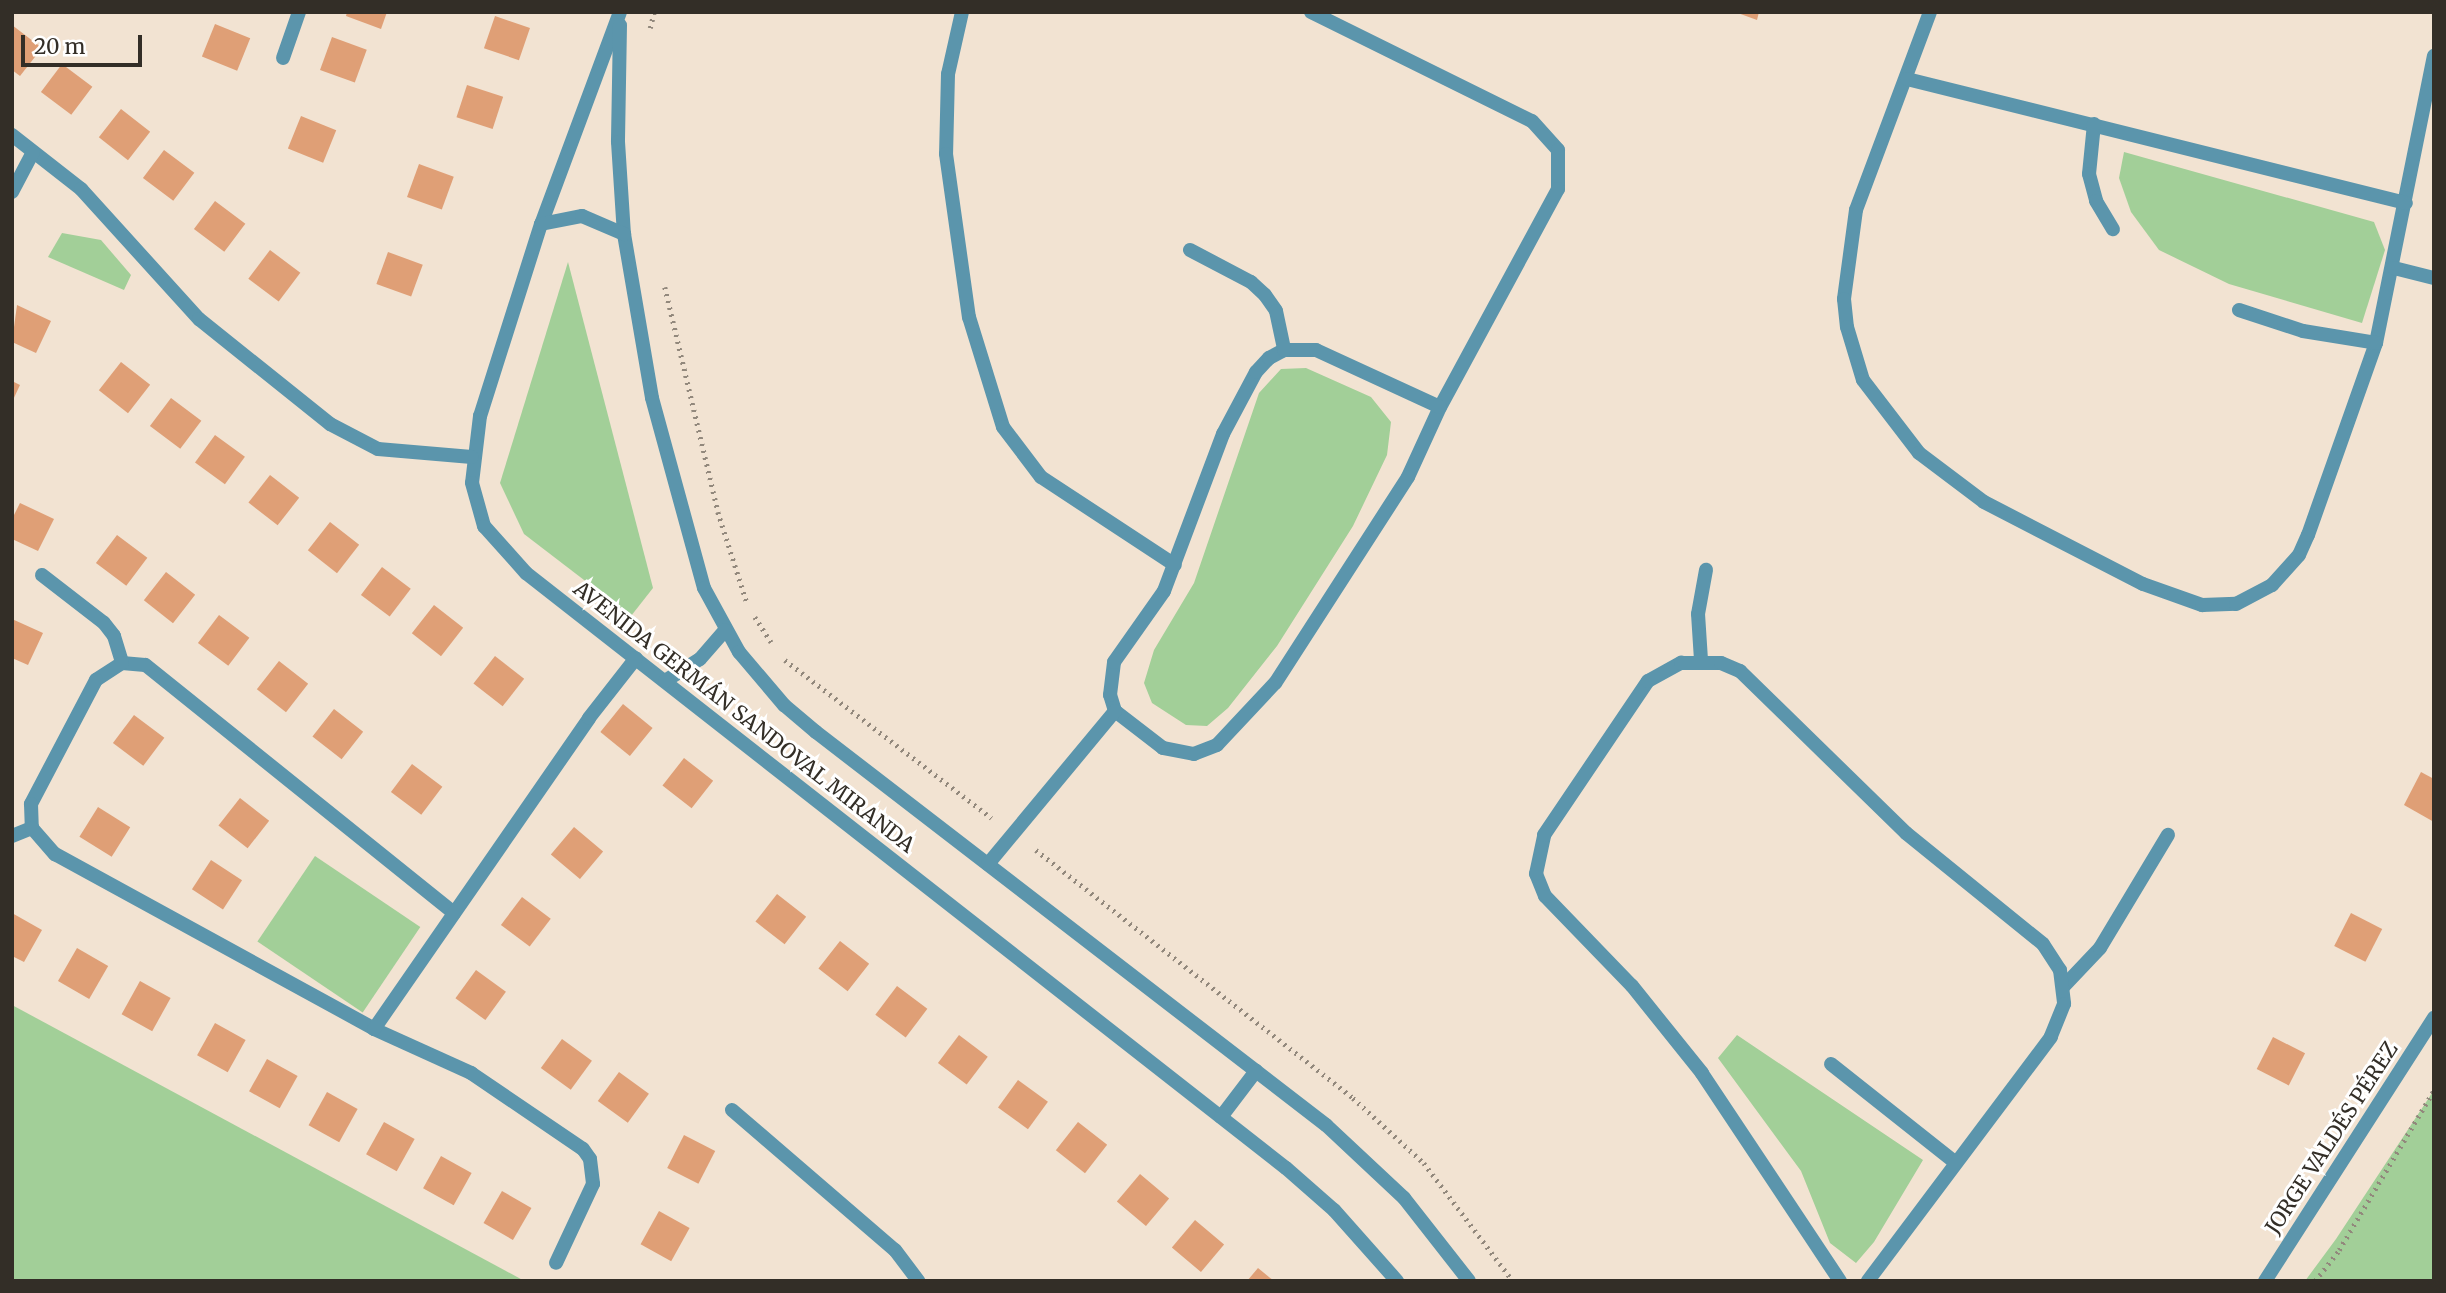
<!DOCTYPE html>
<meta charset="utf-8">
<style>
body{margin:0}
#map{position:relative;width:2446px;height:1293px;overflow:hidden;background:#f2e3d2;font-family:Merriweather,serif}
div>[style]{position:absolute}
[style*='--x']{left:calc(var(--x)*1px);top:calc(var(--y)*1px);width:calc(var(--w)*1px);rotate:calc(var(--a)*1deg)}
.green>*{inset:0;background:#a2cf98;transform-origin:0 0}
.building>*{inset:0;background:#df9f76;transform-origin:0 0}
.path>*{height:4.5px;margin-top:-2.25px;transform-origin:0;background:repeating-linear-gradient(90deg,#92887c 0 2px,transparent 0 7px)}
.street>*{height:14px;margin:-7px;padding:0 7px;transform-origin:7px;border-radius:7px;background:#5b95ac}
span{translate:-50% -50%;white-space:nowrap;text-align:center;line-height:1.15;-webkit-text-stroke:6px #fff;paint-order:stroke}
.street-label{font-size:21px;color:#332e27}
.frame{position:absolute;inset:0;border:14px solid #332e27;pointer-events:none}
.scale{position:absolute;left:21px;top:35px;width:121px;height:32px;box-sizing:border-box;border:4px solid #332e27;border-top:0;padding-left:9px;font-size:21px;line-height:24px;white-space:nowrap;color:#332e27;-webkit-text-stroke:5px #fff;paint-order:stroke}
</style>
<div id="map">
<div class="green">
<div style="clip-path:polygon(2124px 152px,2374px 222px,2385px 250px,2362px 323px,2229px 284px,2159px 250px,2131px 212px,2119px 178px)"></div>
<div style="clip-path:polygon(62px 233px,101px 240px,131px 275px,124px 290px,48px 257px)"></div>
<div style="clip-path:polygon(568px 262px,653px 588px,631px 616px,524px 534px,500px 483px)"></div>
<div style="clip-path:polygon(1306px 368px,1371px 397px,1391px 422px,1387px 455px,1353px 526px,1277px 646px,1228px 708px,1207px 726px,1186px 725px,1152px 703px,1144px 683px,1154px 650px,1194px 583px,1259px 393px,1281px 369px)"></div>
<div style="left:315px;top:856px;width:127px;height:103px;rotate:34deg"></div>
<div style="clip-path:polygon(12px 1005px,519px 1278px,524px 1281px,12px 1281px)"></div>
<div style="clip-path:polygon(1737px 1035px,1923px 1160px,1874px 1242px,1856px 1263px,1830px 1243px,1801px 1171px,1718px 1058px)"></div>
<div style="clip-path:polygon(2434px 1090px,2434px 1281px,2305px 1281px,2336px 1239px)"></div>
</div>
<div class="building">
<div style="clip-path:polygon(347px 12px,387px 12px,381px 29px,346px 16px)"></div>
<div style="clip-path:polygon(1735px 12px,1759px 12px,1757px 20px)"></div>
<div style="left:495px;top:16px;width:37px;height:34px;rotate:19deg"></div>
<div style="left:215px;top:24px;width:38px;height:35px;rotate:22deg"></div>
<div style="clip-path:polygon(12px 25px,42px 48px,20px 76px,12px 70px)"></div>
<div style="left:332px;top:37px;width:37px;height:35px;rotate:20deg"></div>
<div style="left:62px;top:64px;width:38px;height:35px;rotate:37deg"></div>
<div style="left:467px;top:85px;width:38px;height:34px;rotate:18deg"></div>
<div style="left:121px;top:109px;width:37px;height:36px;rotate:38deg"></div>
<div style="left:301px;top:116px;width:38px;height:35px;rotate:22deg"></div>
<div style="left:164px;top:150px;width:38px;height:35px;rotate:37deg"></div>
<div style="left:419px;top:164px;width:37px;height:35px;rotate:20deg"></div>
<div style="left:215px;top:201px;width:38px;height:35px;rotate:37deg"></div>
<div style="left:270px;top:250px;width:38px;height:36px;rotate:37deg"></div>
<div style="left:388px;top:252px;width:37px;height:34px;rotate:20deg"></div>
<div style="clip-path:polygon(17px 305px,51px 321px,36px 353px,12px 342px)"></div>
<div style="left:121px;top:362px;width:37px;height:36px;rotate:38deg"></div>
<div style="clip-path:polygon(12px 381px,20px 385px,12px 402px)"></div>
<div style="left:171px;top:398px;width:38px;height:35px;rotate:37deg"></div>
<div style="left:215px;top:435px;width:37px;height:34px;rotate:36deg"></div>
<div style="left:270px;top:475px;width:37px;height:35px;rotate:38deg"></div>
<div style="clip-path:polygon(20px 503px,54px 519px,38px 551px,12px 539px,12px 519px)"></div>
<div style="left:330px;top:522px;width:37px;height:36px;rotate:38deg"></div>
<div style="left:117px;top:535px;width:38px;height:35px;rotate:37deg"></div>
<div style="left:382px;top:567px;width:36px;height:35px;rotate:37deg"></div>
<div style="left:166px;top:572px;width:37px;height:36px;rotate:38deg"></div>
<div style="left:434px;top:605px;width:37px;height:36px;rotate:38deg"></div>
<div style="left:219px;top:615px;width:38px;height:35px;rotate:37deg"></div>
<div style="clip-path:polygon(12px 619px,43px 633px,28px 665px,12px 658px)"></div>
<div style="left:495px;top:656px;width:37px;height:35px;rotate:38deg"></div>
<div style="left:279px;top:661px;width:37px;height:36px;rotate:38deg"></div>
<div style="left:623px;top:704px;width:38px;height:36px;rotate:39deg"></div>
<div style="left:334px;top:709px;width:37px;height:35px;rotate:38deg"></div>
<div style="left:134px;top:715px;width:38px;height:35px;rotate:37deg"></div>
<div style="left:684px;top:758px;width:37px;height:35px;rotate:38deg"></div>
<div style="left:412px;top:764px;width:38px;height:35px;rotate:37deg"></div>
<div style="clip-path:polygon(2421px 772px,2434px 779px,2434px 822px,2404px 805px)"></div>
<div style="left:240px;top:798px;width:37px;height:35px;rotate:38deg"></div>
<div style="left:98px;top:807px;width:38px;height:35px;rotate:32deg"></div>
<div style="left:574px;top:827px;width:38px;height:36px;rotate:40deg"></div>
<div style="left:211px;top:860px;width:37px;height:35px;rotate:33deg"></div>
<div style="left:777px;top:894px;width:37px;height:35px;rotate:38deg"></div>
<div style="left:522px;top:897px;width:36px;height:35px;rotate:37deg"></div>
<div style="clip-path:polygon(12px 913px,42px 930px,24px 962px,12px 956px)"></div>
<div style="left:2351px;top:913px;width:35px;height:37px;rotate:27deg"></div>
<div style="left:840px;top:941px;width:37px;height:35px;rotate:38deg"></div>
<div style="left:77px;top:948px;width:36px;height:38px;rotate:30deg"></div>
<div style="left:476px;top:970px;width:37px;height:35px;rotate:36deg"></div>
<div style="left:140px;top:981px;width:35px;height:38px;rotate:29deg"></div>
<div style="left:897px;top:986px;width:38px;height:36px;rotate:37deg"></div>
<div style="left:215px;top:1023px;width:35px;height:37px;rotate:29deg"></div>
<div style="left:959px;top:1035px;width:36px;height:35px;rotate:37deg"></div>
<div style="left:2273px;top:1037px;width:36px;height:36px;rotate:27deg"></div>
<div style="left:562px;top:1039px;width:37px;height:36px;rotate:36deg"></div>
<div style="left:267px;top:1059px;width:35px;height:37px;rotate:29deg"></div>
<div style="left:619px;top:1072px;width:37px;height:36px;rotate:36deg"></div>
<div style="left:1018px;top:1080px;width:37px;height:34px;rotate:36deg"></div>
<div style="left:327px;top:1092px;width:35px;height:38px;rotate:29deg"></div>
<div style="left:384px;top:1122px;width:35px;height:37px;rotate:29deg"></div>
<div style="left:1078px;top:1122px;width:37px;height:36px;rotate:38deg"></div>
<div style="left:684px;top:1135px;width:35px;height:37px;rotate:27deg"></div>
<div style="left:441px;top:1156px;width:35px;height:37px;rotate:29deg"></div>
<div style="left:1140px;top:1174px;width:38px;height:36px;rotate:40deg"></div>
<div style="left:502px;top:1191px;width:34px;height:37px;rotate:30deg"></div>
<div style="left:659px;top:1211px;width:35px;height:38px;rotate:29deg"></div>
<div style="left:1195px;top:1220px;width:38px;height:36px;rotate:40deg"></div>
<div style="clip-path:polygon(1258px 1268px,1274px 1281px,1247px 1281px)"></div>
</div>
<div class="path">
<div style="--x:650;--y:28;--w:16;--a:-76"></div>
<div style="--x:665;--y:287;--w:231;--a:76.7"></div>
<div style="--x:718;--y:512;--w:96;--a:72.3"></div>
<div style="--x:755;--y:617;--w:30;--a:57"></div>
<div style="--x:785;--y:660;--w:260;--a:37.4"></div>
<div style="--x:1036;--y:850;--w:402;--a:38"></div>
<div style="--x:1353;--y:1098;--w:96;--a:42.5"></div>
<div style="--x:1424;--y:1163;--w:148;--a:53"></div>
<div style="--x:2315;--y:1281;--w:39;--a:-52"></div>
<div style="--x:2339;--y:1250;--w:186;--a:-59.3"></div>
</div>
<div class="street">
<div style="--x:620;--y:12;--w:226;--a:110.4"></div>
<div style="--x:541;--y:224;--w:201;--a:107.6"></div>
<div style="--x:480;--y:416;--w:67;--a:96.8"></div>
<div style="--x:472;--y:483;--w:45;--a:74.4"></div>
<div style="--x:484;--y:526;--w:63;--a:48.2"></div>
<div style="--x:526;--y:573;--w:965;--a:38.06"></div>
<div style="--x:1286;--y:1168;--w:64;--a:41.2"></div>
<div style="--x:1334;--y:1210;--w:95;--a:48.4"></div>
<div style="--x:962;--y:12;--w:64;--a:102.7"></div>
<div style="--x:948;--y:74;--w:80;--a:91.4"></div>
<div style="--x:946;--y:154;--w:165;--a:82"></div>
<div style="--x:969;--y:317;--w:115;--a:72.8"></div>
<div style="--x:1003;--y:427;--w:63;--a:52.8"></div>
<div style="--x:1041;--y:477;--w:160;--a:33.3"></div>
<div style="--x:1311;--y:12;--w:246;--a:26.3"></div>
<div style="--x:1532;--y:121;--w:39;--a:48"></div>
<div style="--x:1558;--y:150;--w:39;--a:90"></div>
<div style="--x:1558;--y:189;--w:248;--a:118.4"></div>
<div style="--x:1440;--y:407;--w:77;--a:114.6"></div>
<div style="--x:1408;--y:477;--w:245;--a:122.8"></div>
<div style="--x:1275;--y:683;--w:85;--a:133.1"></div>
<div style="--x:1217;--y:745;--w:25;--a:159"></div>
<div style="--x:1194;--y:754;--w:32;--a:-169"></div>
<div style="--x:1163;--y:748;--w:61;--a:-142.4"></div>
<div style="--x:1115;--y:711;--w:17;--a:-107"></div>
<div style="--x:1110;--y:695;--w:33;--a:-83"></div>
<div style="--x:1114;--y:662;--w:87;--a:-54.8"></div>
<div style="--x:1164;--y:591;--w:168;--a:-69.4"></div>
<div style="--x:1223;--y:434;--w:70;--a:-62"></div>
<div style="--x:1256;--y:372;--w:19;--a:-47"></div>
<div style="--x:1269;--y:358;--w:17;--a:-28"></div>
<div style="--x:1284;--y:350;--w:32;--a:0"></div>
<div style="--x:1316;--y:350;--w:136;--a:24.7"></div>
<div style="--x:1930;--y:12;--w:211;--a:110.5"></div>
<div style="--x:1856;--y:210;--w:90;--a:97.7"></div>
<div style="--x:1844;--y:299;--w:28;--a:84"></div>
<div style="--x:1847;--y:327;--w:55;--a:73.2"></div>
<div style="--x:1863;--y:380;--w:92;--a:52.5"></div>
<div style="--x:1919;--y:453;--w:81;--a:37"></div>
<div style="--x:1984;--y:502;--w:179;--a:27.3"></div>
<div style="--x:2143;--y:584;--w:63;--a:19.6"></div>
<div style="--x:2202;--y:605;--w:34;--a:-2"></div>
<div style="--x:2236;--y:604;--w:41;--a:-27.8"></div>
<div style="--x:2272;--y:585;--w:40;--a:-48"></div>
<div style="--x:2299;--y:555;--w:22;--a:-66"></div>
<div style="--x:2308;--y:535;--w:204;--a:-70.5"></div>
<div style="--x:2376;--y:343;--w:293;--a:-78.6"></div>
<div style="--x:620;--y:25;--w:117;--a:91"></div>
<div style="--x:618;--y:142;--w:92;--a:86.3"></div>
<div style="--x:624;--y:234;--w:166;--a:80.3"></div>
<div style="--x:652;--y:398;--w:197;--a:74.7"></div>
<div style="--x:704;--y:588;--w:73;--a:61.3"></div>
<div style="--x:739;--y:652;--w:70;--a:49.7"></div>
<div style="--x:784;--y:705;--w:42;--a:40.2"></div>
<div style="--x:816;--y:732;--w:644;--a:37.62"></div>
<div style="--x:1326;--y:1125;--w:107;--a:43.1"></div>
<div style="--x:1404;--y:1198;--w:105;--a:51.9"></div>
<div style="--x:283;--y:58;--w:49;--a:-70.8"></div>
<div style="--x:1907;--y:79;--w:514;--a:13.96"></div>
<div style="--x:2094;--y:124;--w:50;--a:95.7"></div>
<div style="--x:2089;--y:174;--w:28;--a:75"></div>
<div style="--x:2096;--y:201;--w:33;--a:59"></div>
<div style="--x:12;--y:135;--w:88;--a:38"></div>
<div style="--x:81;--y:189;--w:176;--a:47.8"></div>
<div style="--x:199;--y:319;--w:168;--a:38.7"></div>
<div style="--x:330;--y:424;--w:54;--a:27.5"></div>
<div style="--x:378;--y:449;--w:94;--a:4.9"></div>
<div style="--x:12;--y:192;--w:45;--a:-62.3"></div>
<div style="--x:541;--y:224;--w:42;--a:-11"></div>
<div style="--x:582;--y:216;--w:46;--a:23.2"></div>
<div style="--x:1190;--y:250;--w:69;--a:27.7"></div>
<div style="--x:1251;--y:282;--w:19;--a:43"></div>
<div style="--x:1265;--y:295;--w:19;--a:55"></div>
<div style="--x:1276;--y:311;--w:40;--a:78"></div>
<div style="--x:2394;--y:268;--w:41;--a:14"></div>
<div style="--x:2239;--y:310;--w:67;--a:18.2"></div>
<div style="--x:2303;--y:331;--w:74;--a:9.3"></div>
<div style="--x:42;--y:575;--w:78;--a:37.7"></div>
<div style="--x:104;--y:623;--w:16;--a:52"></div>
<div style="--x:114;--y:636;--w:28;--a:73"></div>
<div style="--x:1701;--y:660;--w:46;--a:-93.7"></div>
<div style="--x:1698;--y:614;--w:45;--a:-79.7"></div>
<div style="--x:665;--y:681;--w:41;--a:-32.2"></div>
<div style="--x:700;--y:659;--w:38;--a:-49"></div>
<div style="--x:12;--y:836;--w:22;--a:-22"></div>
<div style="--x:988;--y:864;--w:199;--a:-50.3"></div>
<div style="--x:454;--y:913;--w:396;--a:-141.2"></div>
<div style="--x:145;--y:665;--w:23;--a:-175"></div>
<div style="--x:122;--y:663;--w:31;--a:147"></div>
<div style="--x:96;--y:680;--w:140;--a:117.7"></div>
<div style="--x:31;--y:804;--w:24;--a:88"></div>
<div style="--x:32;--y:828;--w:35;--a:49"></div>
<div style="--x:55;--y:854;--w:364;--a:28.7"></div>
<div style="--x:374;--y:1029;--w:107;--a:24.4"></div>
<div style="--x:471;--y:1073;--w:135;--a:34.2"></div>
<div style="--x:583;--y:1149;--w:12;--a:55"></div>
<div style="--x:590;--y:1159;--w:25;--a:83"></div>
<div style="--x:593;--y:1184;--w:87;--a:115.1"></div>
<div style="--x:2064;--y:986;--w:52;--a:-46.5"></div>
<div style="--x:2100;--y:948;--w:132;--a:-59"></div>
<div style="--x:374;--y:1029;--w:378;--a:-55.3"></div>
<div style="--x:589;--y:718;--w:76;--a:-51.9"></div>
<div style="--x:1831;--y:1064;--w:159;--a:38.4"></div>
<div style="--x:732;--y:1110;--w:215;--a:40.7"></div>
<div style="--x:895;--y:1250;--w:39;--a:53"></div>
<div style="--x:1221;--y:1117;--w:58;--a:-52.7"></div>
<div style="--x:1840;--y:1281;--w:250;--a:-123.6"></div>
<div style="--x:1702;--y:1073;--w:112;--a:-128.8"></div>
<div style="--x:1632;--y:986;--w:125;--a:-134"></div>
<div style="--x:1545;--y:896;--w:24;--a:-112"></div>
<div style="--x:1536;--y:874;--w:40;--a:-78"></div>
<div style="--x:1544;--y:835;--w:186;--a:-56"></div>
<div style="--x:1648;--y:681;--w:38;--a:-29"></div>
<div style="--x:1681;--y:663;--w:40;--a:0"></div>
<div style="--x:1721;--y:663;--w:21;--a:23"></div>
<div style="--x:1740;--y:671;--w:232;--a:44.3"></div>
<div style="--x:1906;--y:833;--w:176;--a:39"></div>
<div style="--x:2043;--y:944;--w:31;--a:57"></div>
<div style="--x:2060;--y:970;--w:34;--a:83"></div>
<div style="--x:2064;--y:1004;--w:35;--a:112"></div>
<div style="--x:2051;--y:1037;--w:305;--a:126.9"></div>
<div style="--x:2265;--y:1281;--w:313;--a:-57.3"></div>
</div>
<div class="street-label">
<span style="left:744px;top:717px;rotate:38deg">AVENIDA GERMÁN SANDOVAL MIRANDA</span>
<span style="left:2332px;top:1138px;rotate:-57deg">JORGE VALDÉS PÉREZ</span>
</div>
<div class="frame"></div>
<div class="scale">20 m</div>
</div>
